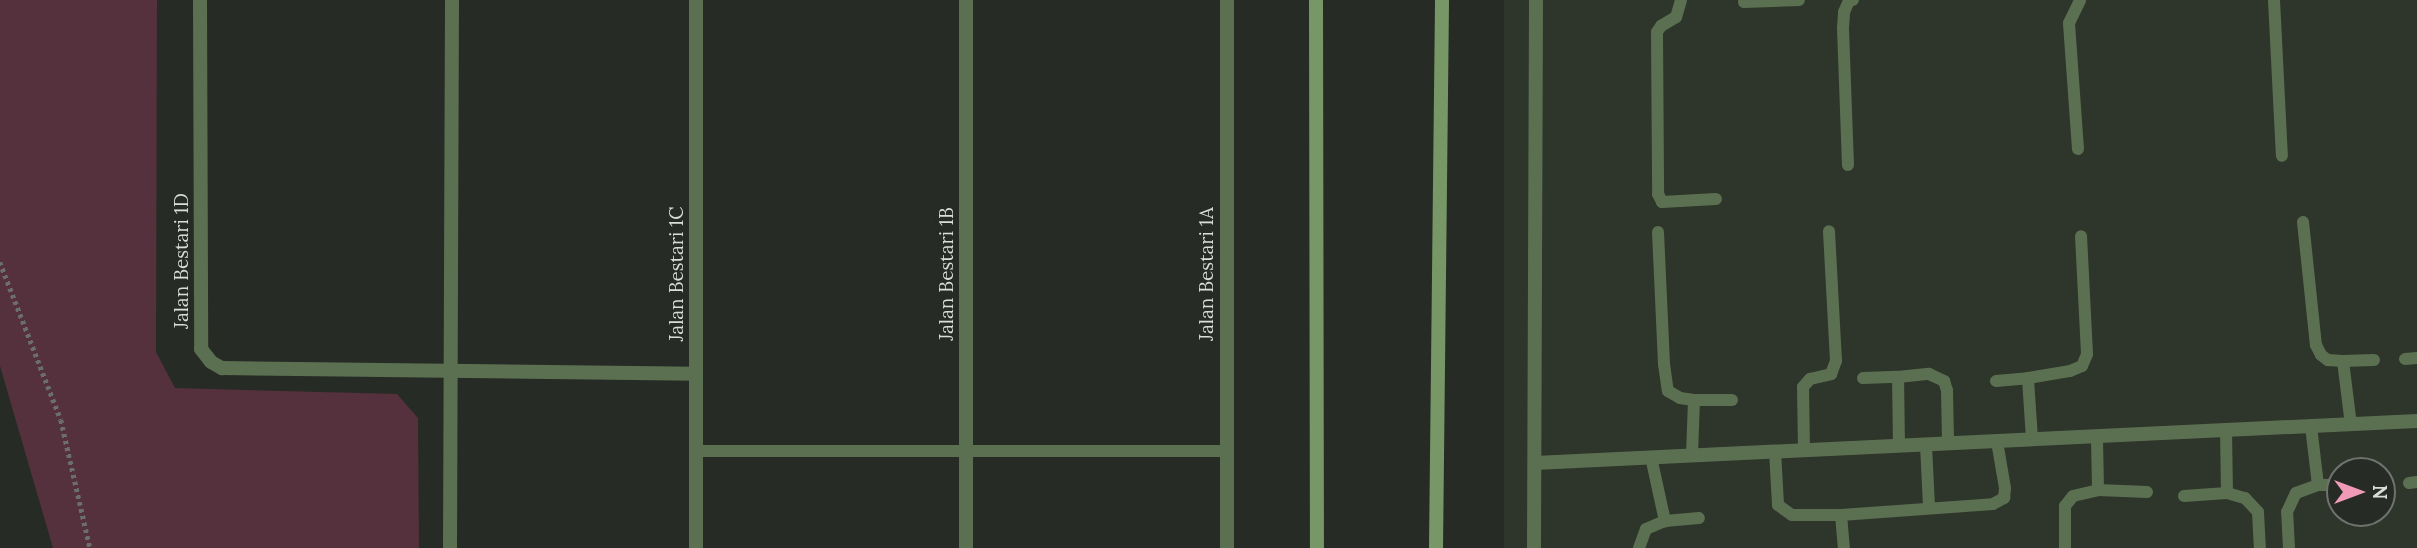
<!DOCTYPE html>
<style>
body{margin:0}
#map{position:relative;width:2417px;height:548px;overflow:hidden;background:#272b25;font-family:Lora,serif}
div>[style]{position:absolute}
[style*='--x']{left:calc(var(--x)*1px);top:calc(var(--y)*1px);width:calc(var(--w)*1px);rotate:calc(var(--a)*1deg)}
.built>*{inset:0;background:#2e352a}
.green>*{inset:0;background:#55303d}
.path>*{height:4.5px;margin-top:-2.25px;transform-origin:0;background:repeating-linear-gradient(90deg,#6b6e69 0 3.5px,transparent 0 7px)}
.lane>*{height:12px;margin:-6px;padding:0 6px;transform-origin:6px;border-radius:6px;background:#5b7051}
.street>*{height:14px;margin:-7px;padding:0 7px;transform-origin:7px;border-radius:7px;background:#5b7051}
.secondary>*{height:14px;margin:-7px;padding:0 7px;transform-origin:7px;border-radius:7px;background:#779866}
span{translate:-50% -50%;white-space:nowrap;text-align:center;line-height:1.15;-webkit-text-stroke:7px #272b25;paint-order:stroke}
.street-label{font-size:19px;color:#daddd9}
.north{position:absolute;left:2326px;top:457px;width:70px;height:70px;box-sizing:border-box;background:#272b25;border:2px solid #6f726d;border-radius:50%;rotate:90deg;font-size:19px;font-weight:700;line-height:28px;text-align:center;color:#daddd9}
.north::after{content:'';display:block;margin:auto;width:24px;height:32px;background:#f09ab7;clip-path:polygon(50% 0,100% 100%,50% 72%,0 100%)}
</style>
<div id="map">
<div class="built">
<div style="clip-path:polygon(evenodd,1504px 0,2417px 0,2417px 548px,1504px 548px,1504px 0,2340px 471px,2382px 471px,2382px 513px,2340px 513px,2340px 471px)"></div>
</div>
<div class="green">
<div style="clip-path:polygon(0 0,157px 0,156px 352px,175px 388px,397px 394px,418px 418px,419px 548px,53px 548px,0 366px)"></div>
</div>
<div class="path">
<div style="--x:0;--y:262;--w:169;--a:68.9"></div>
<div style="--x:61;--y:420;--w:131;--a:77.2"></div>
</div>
<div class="lane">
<div style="--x:1681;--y:0;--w:18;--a:106"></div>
<div style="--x:1676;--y:17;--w:17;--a:149"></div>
<div style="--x:1661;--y:26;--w:7;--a:124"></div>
<div style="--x:1657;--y:32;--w:162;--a:89.6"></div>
<div style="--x:1658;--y:194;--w:9;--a:63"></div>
<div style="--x:1662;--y:202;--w:54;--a:-3.2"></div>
<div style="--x:2274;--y:0;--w:156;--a:87.1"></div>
<div style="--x:1744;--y:2;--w:55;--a:-2.1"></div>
<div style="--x:2078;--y:149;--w:126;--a:-94.1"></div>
<div style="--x:2069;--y:23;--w:25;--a:-64"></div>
<div style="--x:1848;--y:165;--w:137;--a:-92.1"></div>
<div style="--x:1843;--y:28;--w:16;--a:-86"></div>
<div style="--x:1844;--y:12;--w:12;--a:-66"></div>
<div style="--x:1849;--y:1;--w:4;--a:-14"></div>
<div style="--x:2303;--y:222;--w:124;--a:84"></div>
<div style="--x:2316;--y:345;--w:11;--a:63"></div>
<div style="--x:2321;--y:355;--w:9;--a:36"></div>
<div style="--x:2328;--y:360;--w:15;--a:4"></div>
<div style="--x:2343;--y:361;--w:64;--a:82.9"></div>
<div style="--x:1658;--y:232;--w:132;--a:87.4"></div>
<div style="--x:1664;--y:364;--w:27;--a:82"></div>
<div style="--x:1668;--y:391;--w:14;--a:30"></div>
<div style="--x:1680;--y:398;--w:14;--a:8"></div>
<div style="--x:1694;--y:400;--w:55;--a:92.1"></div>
<div style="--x:2405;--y:359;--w:12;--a:-5"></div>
<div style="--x:2343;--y:361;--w:31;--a:-2"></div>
<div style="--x:1863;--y:378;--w:35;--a:-2"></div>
<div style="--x:1996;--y:381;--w:32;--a:-5"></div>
<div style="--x:1694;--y:400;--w:38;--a:0"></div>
<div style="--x:2226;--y:430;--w:63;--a:89.1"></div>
<div style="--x:2227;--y:493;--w:19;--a:16"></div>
<div style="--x:2245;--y:498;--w:19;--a:47"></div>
<div style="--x:2258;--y:512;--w:36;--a:87"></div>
<div style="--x:2032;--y:439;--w:61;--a:-93.8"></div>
<div style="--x:2028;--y:378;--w:43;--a:-9.5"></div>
<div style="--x:2070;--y:371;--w:13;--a:-23"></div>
<div style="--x:2082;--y:366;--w:13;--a:-67"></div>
<div style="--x:2087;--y:354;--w:118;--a:-92.9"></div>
<div style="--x:1926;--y:445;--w:62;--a:87.2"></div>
<div style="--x:1899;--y:446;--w:69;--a:-90.8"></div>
<div style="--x:1898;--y:377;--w:31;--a:-6"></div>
<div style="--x:1929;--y:374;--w:17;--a:25"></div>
<div style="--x:1944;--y:381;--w:9;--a:72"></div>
<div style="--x:1947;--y:390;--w:53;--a:88.9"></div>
<div style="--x:1804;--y:450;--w:63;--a:-90.9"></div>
<div style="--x:1803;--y:387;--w:11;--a:-49"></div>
<div style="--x:1810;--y:379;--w:22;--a:-13"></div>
<div style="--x:1831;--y:374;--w:14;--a:-69"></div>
<div style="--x:1836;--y:361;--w:130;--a:-93.1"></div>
<div style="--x:696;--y:451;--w:531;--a:0"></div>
<div style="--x:1775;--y:451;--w:54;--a:86.8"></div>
<div style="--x:1778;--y:505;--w:17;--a:36"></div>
<div style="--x:1792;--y:515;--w:49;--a:0"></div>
<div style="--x:1841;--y:515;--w:33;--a:85"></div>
<div style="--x:1651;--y:457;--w:66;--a:77.7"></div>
<div style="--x:1665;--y:521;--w:34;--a:-5"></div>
<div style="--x:2409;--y:483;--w:8;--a:-7"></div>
<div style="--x:2318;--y:485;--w:22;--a:0"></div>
<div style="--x:2098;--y:490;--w:49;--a:2.3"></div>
<div style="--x:2184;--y:496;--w:43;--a:-4"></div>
<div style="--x:1841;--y:515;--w:152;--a:-4.1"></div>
<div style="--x:1993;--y:504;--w:13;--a:-29"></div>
<div style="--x:2004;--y:498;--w:10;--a:-84"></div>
<div style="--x:2005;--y:488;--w:48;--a:-99.7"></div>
<div style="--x:1639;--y:548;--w:20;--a:-70"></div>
<div style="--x:1646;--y:529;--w:21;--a:-23"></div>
<div style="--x:2065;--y:548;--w:42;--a:-90"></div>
<div style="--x:2065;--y:506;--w:13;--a:-51"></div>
<div style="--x:2073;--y:496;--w:26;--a:-13"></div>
<div style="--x:2098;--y:490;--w:53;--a:-91.1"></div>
<div style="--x:2289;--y:548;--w:36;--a:-93"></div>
<div style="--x:2287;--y:512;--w:21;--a:-65"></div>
<div style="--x:2296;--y:493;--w:23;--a:-20"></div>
<div style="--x:2318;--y:485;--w:59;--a:-96.8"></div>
</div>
<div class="street">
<div style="--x:200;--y:0;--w:349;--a:89.8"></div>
<div style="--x:201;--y:349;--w:16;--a:52"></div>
<div style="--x:211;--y:362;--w:13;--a:29"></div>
<div style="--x:222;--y:368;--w:474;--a:0.7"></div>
<div style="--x:696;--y:0;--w:548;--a:90"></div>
<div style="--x:966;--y:0;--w:548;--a:90"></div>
<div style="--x:1535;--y:463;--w:883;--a:-2.73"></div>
<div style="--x:450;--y:548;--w:548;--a:-89.79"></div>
<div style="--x:1227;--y:548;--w:548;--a:-90"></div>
<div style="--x:1534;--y:548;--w:548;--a:-89.79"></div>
</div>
<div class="secondary">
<div style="--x:1316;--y:0;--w:548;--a:89.9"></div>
<div style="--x:1436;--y:548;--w:548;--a:-89.37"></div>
</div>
<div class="street-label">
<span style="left:182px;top:261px;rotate:-90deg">Jalan Bestari 1D</span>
<span style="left:677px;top:274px;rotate:-90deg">Jalan Bestari 1C</span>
<span style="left:947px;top:274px;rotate:-90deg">Jalan Bestari 1B</span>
<span style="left:1207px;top:274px;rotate:-90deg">Jalan Bestari 1A</span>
</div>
<div class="north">N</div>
</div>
